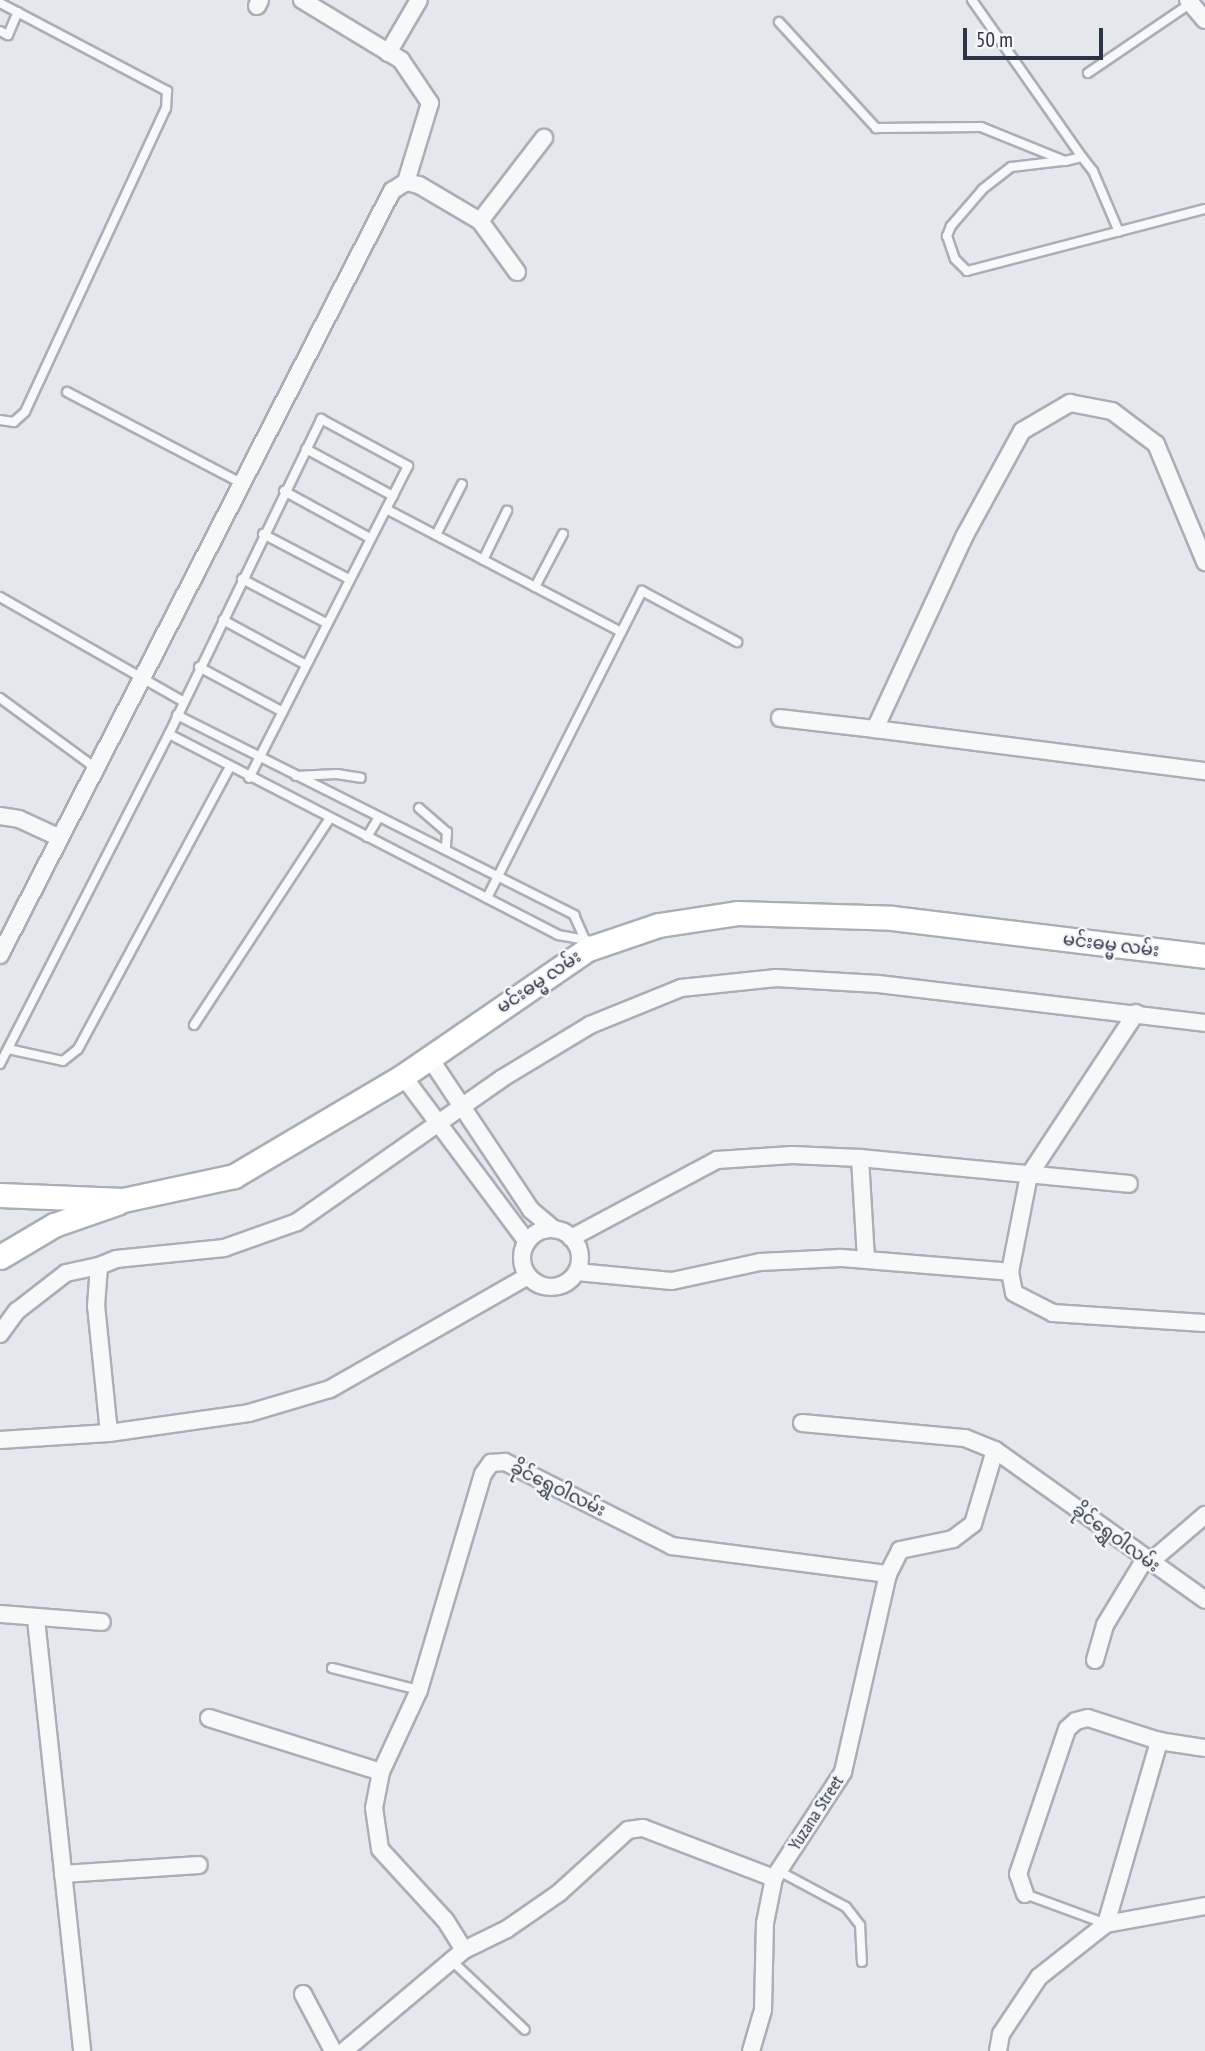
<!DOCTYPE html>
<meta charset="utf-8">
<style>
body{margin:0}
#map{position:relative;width:1205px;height:2051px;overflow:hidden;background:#e4e7ec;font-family:"PT Sans Narrow","Noto Sans Myanmar",sans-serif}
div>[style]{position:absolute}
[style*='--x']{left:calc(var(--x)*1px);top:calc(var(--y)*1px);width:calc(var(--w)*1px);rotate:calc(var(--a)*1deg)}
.roads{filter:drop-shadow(2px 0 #a9aeb7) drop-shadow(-2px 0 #a9aeb7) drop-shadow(0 2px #a9aeb7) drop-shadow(0 -2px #a9aeb7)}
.service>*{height:8px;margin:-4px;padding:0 4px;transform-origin:4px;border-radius:4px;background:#f7f8fa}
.minor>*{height:16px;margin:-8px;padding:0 8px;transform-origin:8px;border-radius:8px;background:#f7f8fa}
.minor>.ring{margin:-8px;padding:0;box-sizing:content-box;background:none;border:16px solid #f7f8fa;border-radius:50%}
.secondary>*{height:23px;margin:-11.5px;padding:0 11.5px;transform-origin:11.5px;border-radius:11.5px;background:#fff}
span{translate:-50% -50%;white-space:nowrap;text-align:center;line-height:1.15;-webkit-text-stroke:5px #f4f6f9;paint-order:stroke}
.street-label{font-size:18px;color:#2b3445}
.scale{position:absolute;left:963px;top:28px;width:140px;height:32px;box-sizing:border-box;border:4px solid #2b3445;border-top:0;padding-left:9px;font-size:21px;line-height:24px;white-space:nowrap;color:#2b3445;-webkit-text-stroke:5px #f4f6f9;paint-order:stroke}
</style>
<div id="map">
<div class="roads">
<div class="service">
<div style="--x:972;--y:0;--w:192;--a:55"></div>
<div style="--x:0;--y:3;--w:189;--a:27.8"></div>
<div style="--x:167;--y:91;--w:17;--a:93"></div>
<div style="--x:166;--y:108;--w:335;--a:114.9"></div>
<div style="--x:25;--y:412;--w:15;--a:138"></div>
<div style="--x:14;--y:422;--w:14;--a:-172"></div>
<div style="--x:779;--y:22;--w:144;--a:47.5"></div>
<div style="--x:876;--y:128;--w:105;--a:-0.5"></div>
<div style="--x:981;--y:127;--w:91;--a:22"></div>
<div style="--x:1065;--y:161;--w:17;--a:-13"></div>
<div style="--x:1082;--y:157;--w:18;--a:52"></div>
<div style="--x:1093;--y:171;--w:66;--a:66.9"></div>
<div style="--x:0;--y:31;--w:9;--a:27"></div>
<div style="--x:8;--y:35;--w:25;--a:-67"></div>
<div style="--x:1088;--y:73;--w:125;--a:-34.2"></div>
<div style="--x:1062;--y:161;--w:51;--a:173.3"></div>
<div style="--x:1011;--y:167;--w:36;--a:142"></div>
<div style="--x:983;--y:189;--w:49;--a:130.9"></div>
<div style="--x:951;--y:226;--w:11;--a:112"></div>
<div style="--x:947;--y:236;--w:24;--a:71"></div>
<div style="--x:955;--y:259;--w:17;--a:45"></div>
<div style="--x:967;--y:271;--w:246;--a:-14.6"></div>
<div style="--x:67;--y:392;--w:194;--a:27.6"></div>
<div style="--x:306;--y:449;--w:99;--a:28.4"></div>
<div style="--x:284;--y:491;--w:98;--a:28.7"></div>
<div style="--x:386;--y:509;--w:265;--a:27.6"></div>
<div style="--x:263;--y:534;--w:97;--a:27.6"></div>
<div style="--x:436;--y:535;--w:57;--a:-63"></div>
<div style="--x:483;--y:560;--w:55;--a:-63.9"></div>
<div style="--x:242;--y:579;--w:95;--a:27.6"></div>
<div style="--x:535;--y:587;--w:60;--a:-62.2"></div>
<div style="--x:0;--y:597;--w:210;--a:29.7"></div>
<div style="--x:223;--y:620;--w:94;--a:28.5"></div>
<div style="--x:199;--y:667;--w:95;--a:28.2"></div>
<div style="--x:0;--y:698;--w:115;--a:36.2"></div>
<div style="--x:177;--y:715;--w:445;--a:26.7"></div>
<div style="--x:574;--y:915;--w:27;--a:66"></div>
<div style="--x:169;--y:734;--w:438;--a:27.3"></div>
<div style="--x:558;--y:935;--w:35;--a:10"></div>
<div style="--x:296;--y:776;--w:41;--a:-2.8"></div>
<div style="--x:337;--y:774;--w:24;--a:9"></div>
<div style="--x:419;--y:808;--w:37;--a:41"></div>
<div style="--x:447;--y:832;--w:16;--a:94"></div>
<div style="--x:367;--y:837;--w:23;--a:-59"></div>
<div style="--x:487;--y:898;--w:344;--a:-63.2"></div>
<div style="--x:642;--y:591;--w:108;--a:28.2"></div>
<div style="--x:194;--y:1025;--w:248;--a:-56.7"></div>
<div style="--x:8;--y:1049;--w:56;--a:12.3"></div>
<div style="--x:63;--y:1061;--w:19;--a:-39"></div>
<div style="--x:78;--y:1049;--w:320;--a:-61.7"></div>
<div style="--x:0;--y:1064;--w:371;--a:-62.9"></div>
<div style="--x:169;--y:734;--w:350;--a:-64.2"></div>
<div style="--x:321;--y:419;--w:99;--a:28.4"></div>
<div style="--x:408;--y:466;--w:350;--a:117"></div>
<div style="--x:332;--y:1668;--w:90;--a:14.2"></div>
<div style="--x:779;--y:1871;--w:76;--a:28.2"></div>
<div style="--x:846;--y:1907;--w:23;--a:52"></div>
<div style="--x:860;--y:1925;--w:37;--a:87"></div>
<div style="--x:1025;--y:1894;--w:86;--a:20.3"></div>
<div style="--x:452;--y:1961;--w:100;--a:43.4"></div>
</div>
<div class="minor">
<div style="--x:302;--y:0;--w:116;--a:31.2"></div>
<div style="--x:401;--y:60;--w:52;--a:56"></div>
<div style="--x:430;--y:103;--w:83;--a:106.9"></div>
<div style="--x:1188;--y:0;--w:26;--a:50"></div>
<div style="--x:257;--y:6;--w:7;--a:-63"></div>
<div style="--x:388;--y:53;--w:61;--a:-59.7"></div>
<div style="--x:480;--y:221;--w:105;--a:-52.4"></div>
<div style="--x:780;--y:718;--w:96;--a:6.6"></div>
<div style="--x:875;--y:729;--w:212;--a:-65.1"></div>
<div style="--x:964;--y:537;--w:121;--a:-61.3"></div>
<div style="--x:1022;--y:431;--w:56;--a:-30.3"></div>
<div style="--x:1070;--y:403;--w:43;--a:10.8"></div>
<div style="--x:1112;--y:411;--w:55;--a:36.9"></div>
<div style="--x:1156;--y:444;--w:128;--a:67.4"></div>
<div style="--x:875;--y:729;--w:333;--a:7.3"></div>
<div style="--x:0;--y:816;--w:19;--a:9"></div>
<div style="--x:19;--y:819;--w:43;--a:24.8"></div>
<div style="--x:0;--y:955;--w:859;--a:-62.84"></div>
<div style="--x:392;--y:191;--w:17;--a:-33"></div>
<div style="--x:406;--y:182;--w:13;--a:13"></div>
<div style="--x:419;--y:185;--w:71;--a:30.5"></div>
<div style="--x:480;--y:221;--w:63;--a:54"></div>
<div style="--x:1136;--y:1013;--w:194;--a:123.4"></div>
<div style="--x:1029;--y:1175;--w:99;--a:101.1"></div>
<div style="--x:1010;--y:1272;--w:21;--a:79"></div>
<div style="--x:1014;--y:1293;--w:44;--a:27.1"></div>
<div style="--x:1053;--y:1313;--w:151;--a:3.8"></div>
<div style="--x:429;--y:1057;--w:184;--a:56.3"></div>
<div style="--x:531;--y:1210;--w:30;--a:40"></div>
<div style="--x:403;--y:1076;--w:207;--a:53.2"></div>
<div style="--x:860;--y:1158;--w:102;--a:86.6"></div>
<div class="ring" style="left:522px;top:1229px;width:42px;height:42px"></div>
<div style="--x:571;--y:1238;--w:166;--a:-28.1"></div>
<div style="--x:717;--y:1160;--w:75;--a:-3.8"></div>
<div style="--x:792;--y:1155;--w:68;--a:2.5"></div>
<div style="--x:860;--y:1158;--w:270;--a:5.5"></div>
<div style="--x:577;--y:1272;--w:95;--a:5.4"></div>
<div style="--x:672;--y:1281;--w:90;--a:-12.2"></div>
<div style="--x:760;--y:1262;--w:81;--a:-2.8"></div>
<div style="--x:841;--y:1258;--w:170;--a:4.7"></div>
<div style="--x:0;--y:1334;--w:29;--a:-54"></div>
<div style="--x:17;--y:1311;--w:62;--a:-37.8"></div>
<div style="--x:66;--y:1273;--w:34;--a:-12"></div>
<div style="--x:802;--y:1423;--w:164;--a:5.3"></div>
<div style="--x:965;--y:1438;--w:32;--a:22"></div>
<div style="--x:995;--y:1450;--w:258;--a:35.5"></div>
<div style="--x:109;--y:1433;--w:128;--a:-95.8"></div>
<div style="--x:96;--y:1306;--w:40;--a:-85.7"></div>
<div style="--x:99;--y:1266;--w:18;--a:-22"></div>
<div style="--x:116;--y:1259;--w:109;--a:-5.8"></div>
<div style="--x:224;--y:1248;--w:77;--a:-19.6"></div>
<div style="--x:297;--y:1222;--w:249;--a:-35"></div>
<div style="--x:501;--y:1079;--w:104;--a:-31.2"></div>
<div style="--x:590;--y:1025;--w:98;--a:-22.1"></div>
<div style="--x:681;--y:988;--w:96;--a:-6"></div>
<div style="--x:776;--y:978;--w:102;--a:3.4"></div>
<div style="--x:878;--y:984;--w:329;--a:6.8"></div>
<div style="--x:0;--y:1440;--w:109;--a:-3.7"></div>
<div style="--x:109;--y:1433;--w:141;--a:-8.1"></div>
<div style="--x:249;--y:1413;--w:84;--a:-16.5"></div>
<div style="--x:330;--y:1389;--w:228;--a:-29.7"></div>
<div style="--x:1149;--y:1563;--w:74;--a:-40.6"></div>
<div style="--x:0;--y:1614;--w:102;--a:4.5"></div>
<div style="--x:36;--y:1619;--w:434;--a:83.9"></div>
<div style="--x:1095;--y:1660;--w:36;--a:-74"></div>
<div style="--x:1105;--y:1625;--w:77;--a:-58.8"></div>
<div style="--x:209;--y:1718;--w:180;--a:17.4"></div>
<div style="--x:63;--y:1874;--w:136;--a:-3.8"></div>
<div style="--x:1025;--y:1894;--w:21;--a:-109"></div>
<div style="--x:1018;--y:1874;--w:153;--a:-71.3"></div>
<div style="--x:1067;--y:1729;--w:12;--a:-42"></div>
<div style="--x:1076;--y:1721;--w:12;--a:-14"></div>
<div style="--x:1088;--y:1718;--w:75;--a:17.9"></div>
<div style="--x:1159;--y:1741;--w:47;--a:8.7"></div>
<div style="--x:1106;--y:1924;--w:191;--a:-73.8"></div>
<div style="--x:464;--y:1950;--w:36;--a:-122"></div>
<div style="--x:445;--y:1920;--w:96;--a:-132.5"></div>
<div style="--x:380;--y:1849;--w:41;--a:-98.3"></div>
<div style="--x:374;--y:1808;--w:37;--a:-79"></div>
<div style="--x:381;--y:1772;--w:90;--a:-65.1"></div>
<div style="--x:419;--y:1690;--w:225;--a:-73.5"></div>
<div style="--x:483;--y:1474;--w:14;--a:-54"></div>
<div style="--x:491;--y:1463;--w:14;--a:-4"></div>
<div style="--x:505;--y:1462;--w:187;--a:26.7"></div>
<div style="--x:672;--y:1546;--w:218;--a:7.4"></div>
<div style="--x:303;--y:1994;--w:64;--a:62.2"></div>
<div style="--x:344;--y:2051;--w:157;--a:-40.1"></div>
<div style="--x:464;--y:1950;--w:48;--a:-26"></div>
<div style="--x:507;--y:1929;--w:63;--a:-34.7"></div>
<div style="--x:559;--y:1893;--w:93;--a:-42.4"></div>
<div style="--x:628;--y:1830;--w:15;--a:-8"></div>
<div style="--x:643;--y:1828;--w:140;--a:20.9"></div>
<div style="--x:751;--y:2051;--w:43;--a:-73.7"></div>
<div style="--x:763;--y:2010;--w:87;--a:-88.7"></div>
<div style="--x:765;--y:1923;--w:46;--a:-78.7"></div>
<div style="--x:774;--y:1878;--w:126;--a:-56.9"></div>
<div style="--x:843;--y:1772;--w:203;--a:-77.2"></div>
<div style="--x:888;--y:1574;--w:27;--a:-63"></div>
<div style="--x:900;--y:1550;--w:54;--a:-11.7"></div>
<div style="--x:953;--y:1539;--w:25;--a:-37"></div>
<div style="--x:973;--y:1524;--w:77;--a:-73.4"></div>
<div style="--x:998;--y:2051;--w:17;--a:-80"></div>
<div style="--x:1001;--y:2034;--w:69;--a:-56.3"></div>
<div style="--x:1039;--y:1977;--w:85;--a:-38.3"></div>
<div style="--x:1106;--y:1924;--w:101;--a:-10.3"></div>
</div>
<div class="secondary">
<div style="--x:0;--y:1195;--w:123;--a:2.3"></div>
<div style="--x:123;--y:1200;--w:114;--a:-12.2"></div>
<div style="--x:234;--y:1176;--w:196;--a:-30.6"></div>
<div style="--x:403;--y:1076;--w:224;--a:-34.5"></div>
<div style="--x:588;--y:949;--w:75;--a:-18.7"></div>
<div style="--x:659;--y:925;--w:79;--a:-8.7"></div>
<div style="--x:737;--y:913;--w:155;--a:1.8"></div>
<div style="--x:892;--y:918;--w:315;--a:6.9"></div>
<div style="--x:0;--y:1257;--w:63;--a:-30.7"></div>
<div style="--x:54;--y:1225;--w:67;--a:-19.2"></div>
</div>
</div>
<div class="street-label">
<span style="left:1111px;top:945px;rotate:7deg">မင်းဓမ္မ လမ်း</span>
<span style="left:539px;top:982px;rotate:-34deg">မင်းဓမ္မ လမ်း</span>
<span style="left:558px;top:1489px;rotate:26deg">ခိုင်ရွှေဝါလမ်း</span>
<span style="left:1116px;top:1538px;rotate:36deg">ခိုင်ရွှေဝါလမ်း</span>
<span style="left:816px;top:1813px;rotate:-57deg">Yuzana Street</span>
</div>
<div class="scale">50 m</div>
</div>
